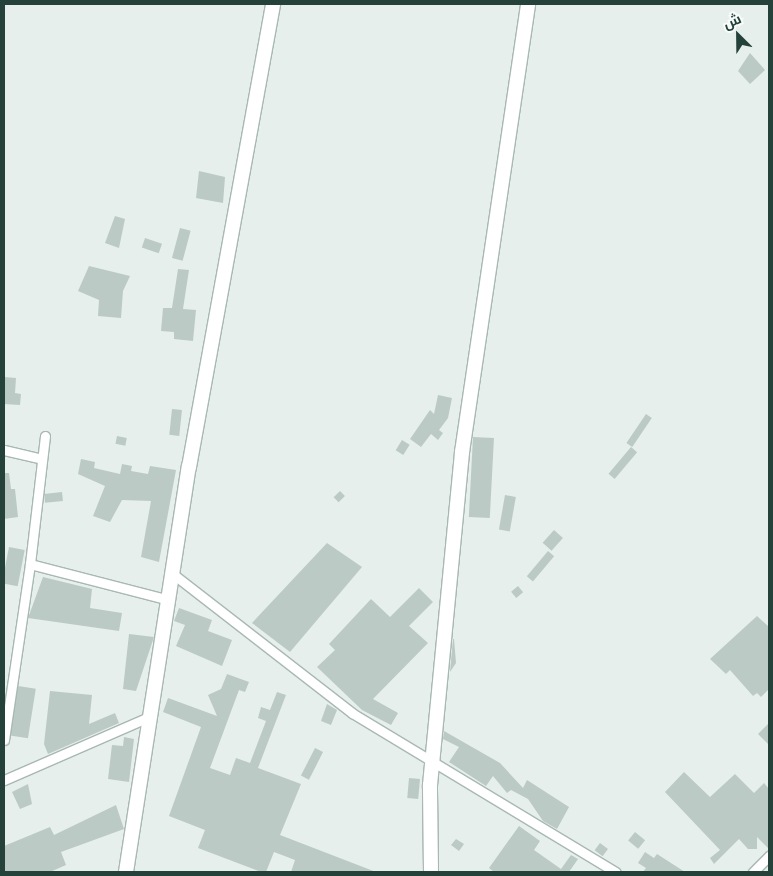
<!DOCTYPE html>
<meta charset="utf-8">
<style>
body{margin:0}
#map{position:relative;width:773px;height:876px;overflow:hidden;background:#e6efeb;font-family:Lato,Cairo,sans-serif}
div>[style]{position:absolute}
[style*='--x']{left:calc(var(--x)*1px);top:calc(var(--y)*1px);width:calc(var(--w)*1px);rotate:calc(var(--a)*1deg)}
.building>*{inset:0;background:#bbcac4;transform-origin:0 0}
.roads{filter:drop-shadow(1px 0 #a8b8b2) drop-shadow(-1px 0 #a8b8b2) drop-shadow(0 1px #a8b8b2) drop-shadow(0 -1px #a8b8b2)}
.street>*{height:9px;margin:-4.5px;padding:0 4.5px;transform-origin:4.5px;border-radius:4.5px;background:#fff}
.secondary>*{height:14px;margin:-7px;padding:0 7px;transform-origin:7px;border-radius:7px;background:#fff}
span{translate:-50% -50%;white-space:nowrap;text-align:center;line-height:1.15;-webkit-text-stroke:4px #f7fbf9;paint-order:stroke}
.frame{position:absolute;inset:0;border:5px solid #24423a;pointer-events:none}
.north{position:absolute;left:713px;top:10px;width:50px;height:50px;-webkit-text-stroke:4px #f7fbf9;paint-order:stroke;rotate:337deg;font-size:14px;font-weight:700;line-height:20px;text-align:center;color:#24423a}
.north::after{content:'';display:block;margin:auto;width:18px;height:22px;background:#24423a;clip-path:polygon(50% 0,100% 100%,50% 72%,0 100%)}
</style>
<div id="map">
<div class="building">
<div style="clip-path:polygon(750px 53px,765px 70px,750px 84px,738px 71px)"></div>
<div style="clip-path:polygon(199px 171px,225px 177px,223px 203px,196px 198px)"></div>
<div style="clip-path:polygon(115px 216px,125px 219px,119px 248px,105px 243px)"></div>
<div style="left:180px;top:228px;width:11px;height:31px;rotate:15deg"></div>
<div style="left:145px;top:238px;width:18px;height:10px;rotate:19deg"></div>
<div style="clip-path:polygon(89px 266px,130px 276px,123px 291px,121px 318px,98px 316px,99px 300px,78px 291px)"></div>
<div style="clip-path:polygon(178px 269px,189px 270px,183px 309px,196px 310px,193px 341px,174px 339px,174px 332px,161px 331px,163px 308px,172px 308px)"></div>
<div style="clip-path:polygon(4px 377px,16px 378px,15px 393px,21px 394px,20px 405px,4px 404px)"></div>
<div style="clip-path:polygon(438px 395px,452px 398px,448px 418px,439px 430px,443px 433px,438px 440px,431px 434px,421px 447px,410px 439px,430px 410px,434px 414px)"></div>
<div style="left:172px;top:409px;width:10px;height:26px;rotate:6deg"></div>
<div style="left:646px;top:414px;width:7px;height:35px;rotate:34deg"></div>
<div style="left:117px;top:436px;width:10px;height:8px;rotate:11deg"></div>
<div style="left:473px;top:437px;width:21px;height:80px;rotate:3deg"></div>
<div style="left:402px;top:440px;width:9px;height:12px;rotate:32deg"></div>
<div style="left:631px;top:447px;width:8px;height:35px;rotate:40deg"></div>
<div style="clip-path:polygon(81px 459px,95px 462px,94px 468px,120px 474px,122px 464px,132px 466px,131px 471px,148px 474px,150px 466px,176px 470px,159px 562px,141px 557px,151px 501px,122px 500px,110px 522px,93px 516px,105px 486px,78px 474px)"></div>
<div style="clip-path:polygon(4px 473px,9px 473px,11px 489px,15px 489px,18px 517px,4px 519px)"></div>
<div style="left:340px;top:491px;width:7px;height:9px;rotate:45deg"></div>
<div style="left:62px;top:492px;width:9px;height:18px;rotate:84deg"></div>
<div style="left:505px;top:495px;width:11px;height:35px;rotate:10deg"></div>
<div style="left:554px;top:530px;width:12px;height:17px;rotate:42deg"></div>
<div style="clip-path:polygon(327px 543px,362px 567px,290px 652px,252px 623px)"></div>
<div style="left:9px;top:547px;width:16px;height:37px;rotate:11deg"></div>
<div style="left:548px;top:551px;width:8px;height:33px;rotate:40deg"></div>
<div style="clip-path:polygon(43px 577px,92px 589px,90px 608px,122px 613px,119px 631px,28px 618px)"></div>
<div style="left:518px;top:586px;width:8px;height:9px;rotate:50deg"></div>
<div style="clip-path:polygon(419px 588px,433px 602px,409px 626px,428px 643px,373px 699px,398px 713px,391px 725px,362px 710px,317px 667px,335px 650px,329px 644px,371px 599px,390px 617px)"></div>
<div style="clip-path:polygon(179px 608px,212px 620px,208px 631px,232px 640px,222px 666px,176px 646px,185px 625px,174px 621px)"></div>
<div style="clip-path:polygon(757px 616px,769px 627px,769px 689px,761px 697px,757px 693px,753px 696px,730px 670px,726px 674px,710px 659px)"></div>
<div style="clip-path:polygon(129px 634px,154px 637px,136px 691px,123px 689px)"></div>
<div style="clip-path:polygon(454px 639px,456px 663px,450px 672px,453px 639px)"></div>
<div style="clip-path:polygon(227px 674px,249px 682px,245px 692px,239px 690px,210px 768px,230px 775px,236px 758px,250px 763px,266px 721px,258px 718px,261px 707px,270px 710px,277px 692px,286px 695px,258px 768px,301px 784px,280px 835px,376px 872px,291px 872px,295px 860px,274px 852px,266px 872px,261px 872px,198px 848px,205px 830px,169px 816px,201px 727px,163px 712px,168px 698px,217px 716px,208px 695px,221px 689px)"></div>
<div style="left:18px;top:686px;width:18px;height:50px;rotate:9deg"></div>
<div style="clip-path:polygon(50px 691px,92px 695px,89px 724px,115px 713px,119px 723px,48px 754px,44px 744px)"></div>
<div style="clip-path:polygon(327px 704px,337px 710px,331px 725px,321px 721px)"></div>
<div style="clip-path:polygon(769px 723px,769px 745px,758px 734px)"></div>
<div style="clip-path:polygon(444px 731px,500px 763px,523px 788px,527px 780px,569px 807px,557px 829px,543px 821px,528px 799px,511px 790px,507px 793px,493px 776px,486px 786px,449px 762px,459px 747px,443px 739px)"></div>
<div style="clip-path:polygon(124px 737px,134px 739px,129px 782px,108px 779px,112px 745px,123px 746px)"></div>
<div style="left:315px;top:748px;width:9px;height:31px;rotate:27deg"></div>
<div style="clip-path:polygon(684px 772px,710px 797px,735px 774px,754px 793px,764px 783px,769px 789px,769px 849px,757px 837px,757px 849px,748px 849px,739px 839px,714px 864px,710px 858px,720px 850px,665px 792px)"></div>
<div style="left:409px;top:778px;width:11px;height:20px;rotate:5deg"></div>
<div style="clip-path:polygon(28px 784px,32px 804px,20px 809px,12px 792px)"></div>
<div style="clip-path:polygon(116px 805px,124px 829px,61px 852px,66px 865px,50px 872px,4px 872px,4px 846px,50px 827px,54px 835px)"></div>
<div style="clip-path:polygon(519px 826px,540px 841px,534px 850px,561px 869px,571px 855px,578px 859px,569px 872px,494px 872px,489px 868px)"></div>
<div style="left:635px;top:832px;width:13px;height:11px;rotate:39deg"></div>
<div style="clip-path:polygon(456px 839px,464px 844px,459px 851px,451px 845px)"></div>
<div style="left:600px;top:843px;width:10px;height:9px;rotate:37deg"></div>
<div style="clip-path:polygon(645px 852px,654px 858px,657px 854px,685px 872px,643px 872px,646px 868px,638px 863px)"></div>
</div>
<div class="roads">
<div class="street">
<div style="--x:45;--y:436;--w:129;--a:96.7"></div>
<div style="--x:30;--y:564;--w:144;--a:14.5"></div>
<div style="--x:4;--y:450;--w:39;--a:13"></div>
<div style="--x:173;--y:574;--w:227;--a:37.8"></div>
<div style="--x:352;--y:713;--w:308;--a:31.1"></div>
<div style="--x:4;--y:740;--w:178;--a:-81.6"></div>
<div style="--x:4;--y:780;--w:158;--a:-23.5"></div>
<div style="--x:753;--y:872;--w:23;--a:-45"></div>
</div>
<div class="secondary">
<div style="--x:126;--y:872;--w:410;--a:-81.2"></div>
<div style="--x:189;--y:467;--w:471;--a:-79.7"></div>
<div style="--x:431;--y:872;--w:87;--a:-90.7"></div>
<div style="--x:430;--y:785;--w:335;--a:-84.5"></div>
<div style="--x:462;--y:452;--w:453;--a:-81.6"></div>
</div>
</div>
<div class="frame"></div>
<div class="north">ش</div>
</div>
